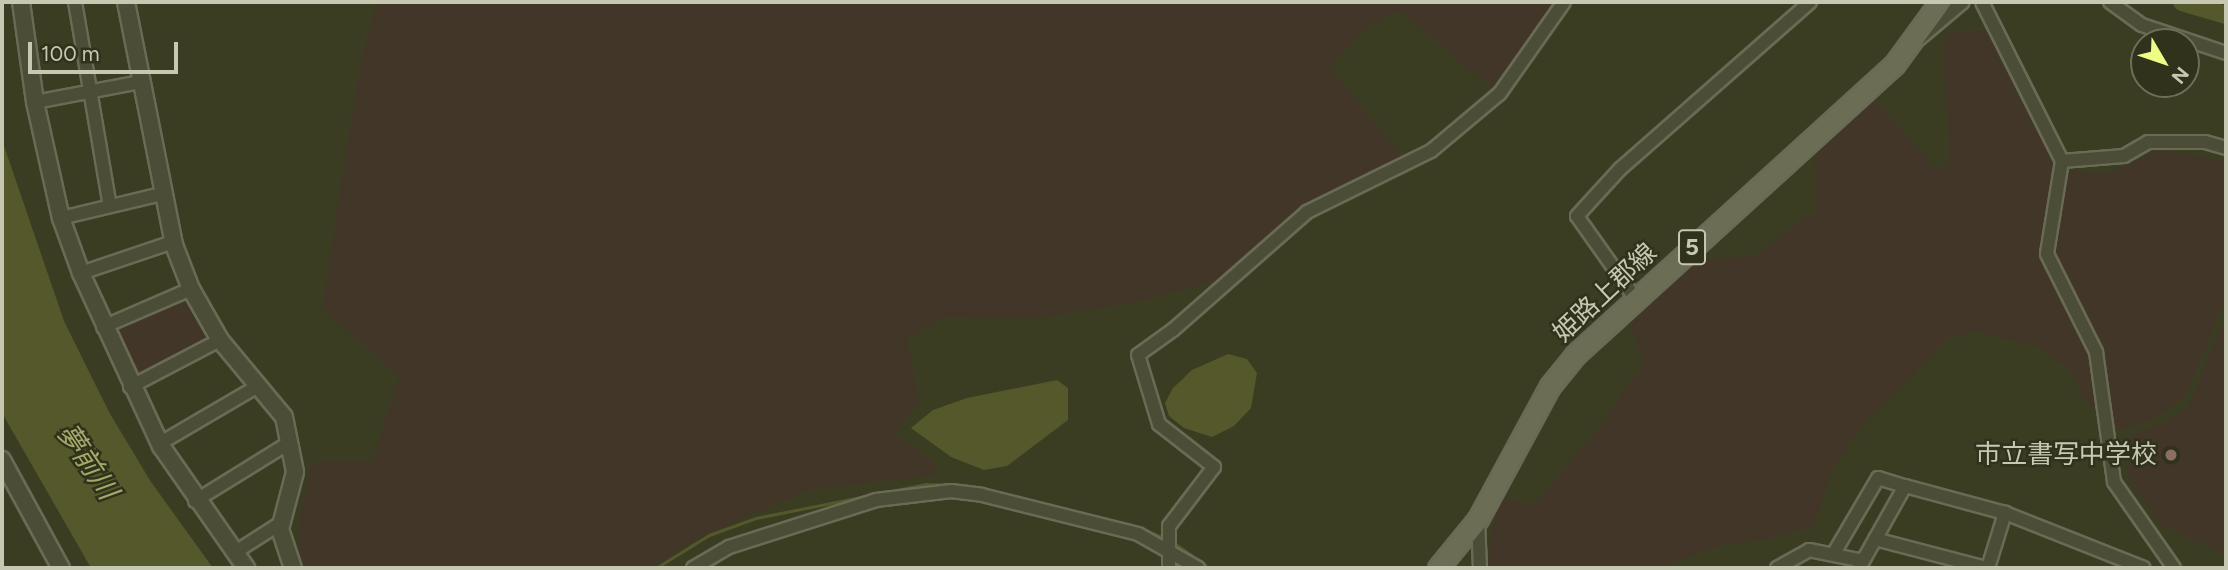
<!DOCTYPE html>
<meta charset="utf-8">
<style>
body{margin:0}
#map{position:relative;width:2228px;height:570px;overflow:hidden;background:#3b3d23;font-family:Figtree,"Noto Sans JP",sans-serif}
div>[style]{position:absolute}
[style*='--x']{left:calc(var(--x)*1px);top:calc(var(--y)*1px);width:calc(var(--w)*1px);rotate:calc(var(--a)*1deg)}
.green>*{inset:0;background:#423628}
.water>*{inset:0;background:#54582b}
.stream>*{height:2.5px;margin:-1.25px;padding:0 1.25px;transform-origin:1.25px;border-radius:1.25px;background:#54582b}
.river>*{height:18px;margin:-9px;padding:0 9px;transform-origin:9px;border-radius:9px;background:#54582b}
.roads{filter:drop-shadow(2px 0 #696b55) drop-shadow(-2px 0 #696b55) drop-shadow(0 2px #696b55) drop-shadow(0 -2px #696b55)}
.minor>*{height:12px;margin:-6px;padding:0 6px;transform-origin:6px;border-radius:6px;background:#4b4d36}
.tertiary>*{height:16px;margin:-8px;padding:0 8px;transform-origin:8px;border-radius:8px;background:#4b4d36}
.primary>*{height:19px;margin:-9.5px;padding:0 9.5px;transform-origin:9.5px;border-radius:9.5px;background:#6b6d54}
.dots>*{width:19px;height:19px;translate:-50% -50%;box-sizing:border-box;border:4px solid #30321c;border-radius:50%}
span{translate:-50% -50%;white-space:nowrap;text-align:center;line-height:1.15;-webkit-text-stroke:5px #30321c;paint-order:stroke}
.shield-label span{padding:2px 5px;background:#30321c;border:2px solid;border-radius:5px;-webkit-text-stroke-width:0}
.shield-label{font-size:24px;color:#c6c8b2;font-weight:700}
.street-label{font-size:26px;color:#c6c8b2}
.poi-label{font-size:26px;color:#c6c8b2}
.right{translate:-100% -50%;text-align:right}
.water-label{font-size:28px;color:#a4a96a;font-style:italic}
.frame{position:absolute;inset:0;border:4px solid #c6c8b2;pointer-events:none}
.north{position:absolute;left:2130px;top:28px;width:70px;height:70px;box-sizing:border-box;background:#30321c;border:2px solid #6c6e58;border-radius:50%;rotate:129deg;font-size:19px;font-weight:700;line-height:28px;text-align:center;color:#c6c8b2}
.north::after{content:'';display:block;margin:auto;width:24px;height:32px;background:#eefb85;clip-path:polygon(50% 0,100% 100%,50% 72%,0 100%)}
.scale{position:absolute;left:28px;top:42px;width:150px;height:32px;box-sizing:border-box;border:4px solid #c6c8b2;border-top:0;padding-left:9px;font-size:21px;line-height:24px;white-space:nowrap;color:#c6c8b2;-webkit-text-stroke:5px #30321c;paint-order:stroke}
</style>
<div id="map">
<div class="green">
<div style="clip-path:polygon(376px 2px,1556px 2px,1491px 88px,1399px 10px,1360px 33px,1331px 69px,1406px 160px,1300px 217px,1247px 274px,1140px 301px,1039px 318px,946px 317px,907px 339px,919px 402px,895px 434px,932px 460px,935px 475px,808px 490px,702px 537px,650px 568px,296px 568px,301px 507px,312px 462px,372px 461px,399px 377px,322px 308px,360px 64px)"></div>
<div style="clip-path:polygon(1991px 30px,2053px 146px,2058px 170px,2109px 174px,2158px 150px,2221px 160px,2226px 166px,2226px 296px,2185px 398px,2154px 419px,2115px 431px,2082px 396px,2071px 371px,2038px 347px,1976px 331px,1949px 338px,1861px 427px,1832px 471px,1814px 526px,1767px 539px,1725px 544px,1658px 568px,1490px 568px,1490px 536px,1502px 499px,1534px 505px,1596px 431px,1643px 363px,1629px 318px,1693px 260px,1754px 256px,1816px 210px,1815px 148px,1874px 98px,1932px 165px,1944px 168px,1950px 160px,1942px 44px,1947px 31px)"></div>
<div style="clip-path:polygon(185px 296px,191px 298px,212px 334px,210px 340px,137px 378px,112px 334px,115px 327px)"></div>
<div style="clip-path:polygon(2226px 315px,2226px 556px,2162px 525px,2131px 485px,2118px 440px,2168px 421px,2188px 406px)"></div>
</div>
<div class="water">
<div style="clip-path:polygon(2px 140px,64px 321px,109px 412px,151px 482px,213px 568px,91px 568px,2px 413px)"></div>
<div style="clip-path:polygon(1228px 354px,1247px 359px,1257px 373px,1251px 408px,1234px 426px,1212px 437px,1184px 428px,1169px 416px,1165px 403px,1173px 388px,1192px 370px)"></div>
<div style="clip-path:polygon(1057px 380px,1068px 388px,1068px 420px,1007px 466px,984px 470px,951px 457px,911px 428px,933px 410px,967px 398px)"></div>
</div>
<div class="stream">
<div style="--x:957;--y:486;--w:18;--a:6"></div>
<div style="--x:1002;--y:494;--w:138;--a:13.4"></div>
<div style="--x:1136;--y:526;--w:30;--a:23"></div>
<div style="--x:1173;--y:542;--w:45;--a:35.1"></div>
<div style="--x:656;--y:568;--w:62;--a:-31.9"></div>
<div style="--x:709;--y:535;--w:50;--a:-19.9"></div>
<div style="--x:756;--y:518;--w:173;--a:-11.3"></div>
<div style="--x:926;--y:484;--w:24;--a:2"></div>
</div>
<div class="river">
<div style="--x:2182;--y:2;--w:46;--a:16.5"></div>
</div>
<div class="roads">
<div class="minor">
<div style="--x:75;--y:2;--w:207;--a:80.3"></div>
<div style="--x:1982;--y:2;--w:178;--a:63.3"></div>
<div style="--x:2062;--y:161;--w:94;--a:99.2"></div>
<div style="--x:2047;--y:254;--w:110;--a:63.4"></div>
<div style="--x:2096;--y:352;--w:131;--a:82.1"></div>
<div style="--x:2114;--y:482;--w:105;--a:55.1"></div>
<div style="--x:2110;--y:2;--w:39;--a:36"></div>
<div style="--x:2142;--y:25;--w:89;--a:18.4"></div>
<div style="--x:1919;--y:39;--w:57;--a:-40.1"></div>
<div style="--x:35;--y:102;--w:108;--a:-10.7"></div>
<div style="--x:2062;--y:161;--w:62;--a:-4.6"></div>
<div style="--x:2124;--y:156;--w:28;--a:-30"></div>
<div style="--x:2148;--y:142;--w:57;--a:0"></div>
<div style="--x:2205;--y:142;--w:22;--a:16"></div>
<div style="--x:61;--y:218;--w:104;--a:-13.4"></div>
<div style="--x:81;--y:273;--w:97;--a:-18.6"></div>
<div style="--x:1635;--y:298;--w:100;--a:-125.3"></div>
<div style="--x:1577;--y:216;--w:64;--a:-47.5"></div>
<div style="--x:1620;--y:169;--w:253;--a:-41.3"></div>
<div style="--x:103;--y:327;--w:96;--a:-23.4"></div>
<div style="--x:130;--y:387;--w:102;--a:-27.6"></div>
<div style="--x:159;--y:444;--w:113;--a:-30.4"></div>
<div style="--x:195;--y:501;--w:110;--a:-31.7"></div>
<div style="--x:1478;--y:519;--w:49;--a:87.7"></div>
<div style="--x:1875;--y:539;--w:115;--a:14.6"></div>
<div style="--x:234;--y:553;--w:56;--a:-32.6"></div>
<div style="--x:1834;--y:553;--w:87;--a:-59.6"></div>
<div style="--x:1878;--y:478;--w:28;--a:17"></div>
<div style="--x:693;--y:568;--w:42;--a:-30.3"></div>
<div style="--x:729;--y:547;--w:154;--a:-17.7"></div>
<div style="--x:876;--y:500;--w:76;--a:-6.8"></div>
<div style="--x:951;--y:491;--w:31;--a:7"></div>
<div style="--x:982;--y:495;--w:161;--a:14"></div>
<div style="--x:1138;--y:534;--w:69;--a:29.5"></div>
<div style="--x:1169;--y:568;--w:42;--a:-90"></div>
<div style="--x:1169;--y:526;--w:74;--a:-52.7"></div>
<div style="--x:1214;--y:467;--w:70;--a:-142"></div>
<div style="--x:1159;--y:424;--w:72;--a:-106.9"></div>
<div style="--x:1138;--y:355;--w:44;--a:-35.8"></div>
<div style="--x:1174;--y:329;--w:177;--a:-41.3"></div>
<div style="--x:1307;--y:212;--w:138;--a:-26.2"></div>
<div style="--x:1431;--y:151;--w:90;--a:-40"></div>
<div style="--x:1500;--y:93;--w:111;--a:-54.9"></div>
<div style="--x:1777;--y:568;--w:37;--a:-29"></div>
<div style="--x:1809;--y:550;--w:55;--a:11.5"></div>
<div style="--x:1859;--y:568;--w:94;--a:-60.7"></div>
<div style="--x:1905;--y:486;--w:104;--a:15.1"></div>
<div style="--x:2005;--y:513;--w:149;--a:21.6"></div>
<div style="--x:1988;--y:568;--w:58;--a:-72.8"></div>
</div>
<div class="tertiary">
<div style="--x:21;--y:2;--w:101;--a:82"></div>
<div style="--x:35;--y:102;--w:119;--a:77.4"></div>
<div style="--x:61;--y:218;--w:59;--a:70"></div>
<div style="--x:81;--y:273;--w:191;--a:65.2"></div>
<div style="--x:161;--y:446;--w:149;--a:55.1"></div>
<div style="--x:126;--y:2;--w:248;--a:78.8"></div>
<div style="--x:174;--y:245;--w:47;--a:68.9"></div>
<div style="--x:191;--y:289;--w:59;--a:60.4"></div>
<div style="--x:220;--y:340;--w:100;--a:50.3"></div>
<div style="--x:284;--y:417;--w:56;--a:78.7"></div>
<div style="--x:295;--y:472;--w:59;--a:104.7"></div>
<div style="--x:280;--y:529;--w:41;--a:71.6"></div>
<div style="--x:2;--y:460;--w:123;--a:61.4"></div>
</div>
<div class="primary">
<div style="--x:1438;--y:568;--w:63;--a:-50.8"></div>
<div style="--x:1478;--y:519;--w:151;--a:-61.6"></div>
<div style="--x:1550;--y:386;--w:40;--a:-51"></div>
<div style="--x:1575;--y:355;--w:431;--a:-42.3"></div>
<div style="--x:1894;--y:65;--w:78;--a:-53.9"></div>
</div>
</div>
<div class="dots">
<div style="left:2171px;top:455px;background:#8d6e63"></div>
</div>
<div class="shield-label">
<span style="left:1692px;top:247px">5</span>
</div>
<div class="street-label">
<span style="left:1605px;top:293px;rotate:-43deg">姫路上郡線</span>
</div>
<div class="poi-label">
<span class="right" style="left:2157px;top:455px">市立書写中学校</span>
</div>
<div class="water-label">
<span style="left:88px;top:461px;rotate:56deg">夢前川</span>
</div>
<div class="frame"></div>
<div class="north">N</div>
<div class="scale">100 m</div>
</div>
